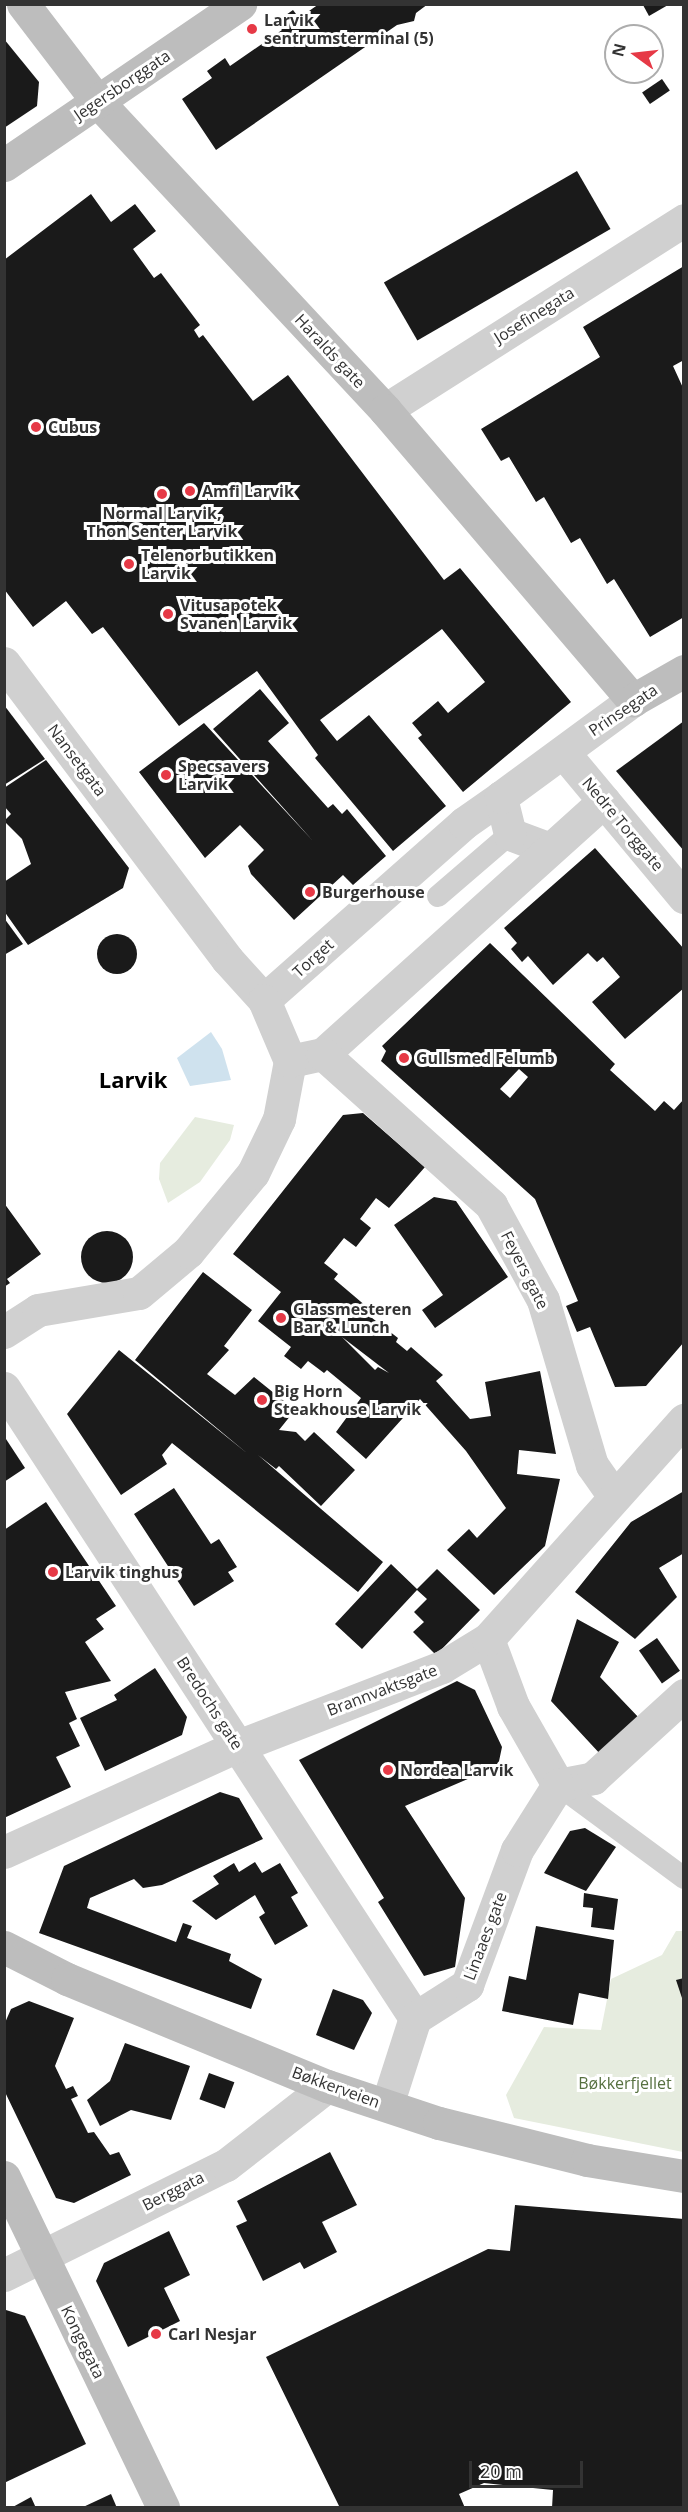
<!DOCTYPE html>
<meta charset="utf-8">
<style>
body{margin:0}
#map{position:relative;width:688px;height:2512px;overflow:hidden;background:#fff;font-family:"Open Sans",sans-serif}
div>[style]{position:absolute}
[style*='--x']{left:calc(var(--x)*1px);top:calc(var(--y)*1px);width:calc(var(--w)*1px);rotate:calc(var(--a)*1deg)}
.green>*{inset:0;background:#e6ecdf}
.water>*{inset:0;background:#cfe2ee}
.building>*{inset:0;background:#1a1a1a;transform-origin:0 0}
.round{border-radius:50%}
.lane>*{height:22px;margin:-11px;padding:0 11px;transform-origin:11px;border-radius:11px;background:#d0d0d0}
.street>*{height:33px;margin:-16.5px;padding:0 16.5px;transform-origin:16.5px;border-radius:16.5px;background:#d0d0d0}
.secondary>*{height:33px;margin:-16.5px;padding:0 16.5px;transform-origin:16.5px;border-radius:16.5px;background:#bdbdbd}
.dots>*{width:16px;height:16px;translate:-50% -50%;box-sizing:border-box;border:3px solid #fff;border-radius:50%}
span{translate:-50% -50%;white-space:nowrap;text-align:center;line-height:1.15;-webkit-text-stroke:6px #fff;paint-order:stroke}
.poi-label{font-size:16px;color:#333;font-weight:700}
.left{translate:0 -50%;text-align:left}
.street-label{font-size:16px;color:#333}
.park-label{font-size:16px;color:#56703f}
.district-label{font-size:22px;color:#000;font-weight:700}
.frame{position:absolute;inset:0;border:6px solid #333;pointer-events:none}
.north{position:absolute;left:604px;top:24px;width:60px;height:60px;box-sizing:border-box;background:#fff;border:2px solid #adadad;border-radius:50%;rotate:285deg;font-size:16px;font-weight:700;line-height:24px;text-align:center;color:#333}
.north::after{content:'';display:block;margin:auto;width:21px;height:27px;background:#e63946;clip-path:polygon(50% 0,100% 100%,50% 72%,0 100%)}
.scale{position:absolute;left:469px;top:2461px;width:114px;height:27px;box-sizing:border-box;border:3px solid #333;border-top:0;padding-left:8px;font-size:18px;line-height:21px;white-space:nowrap;color:#333;-webkit-text-stroke:4px #fff;paint-order:stroke}
</style>
<div id="map">
<div class="green">
<div style="clip-path:polygon(195px 1117px,234px 1125px,230px 1140px,200px 1182px,168px 1203px,159px 1179px,160px 1163px)"></div>
<div style="clip-path:polygon(676px 1931px,683px 1931px,683px 2152px,514px 2118px,506px 2095px,544px 2027px,601px 2030px,611px 1979px,662px 1955px)"></div>
</div>
<div class="water">
<div style="clip-path:polygon(211px 1032px,222px 1049px,231px 1080px,190px 1086px,177px 1058px)"></div>
</div>
<div class="building">
<div style="clip-path:polygon(319px 4px,428px 4px,416px 13px,414px 21px,397px 25px,216px 150px,182px 99px,212px 78px,207px 71px,225px 58px,230px 66px,282px 30px,276px 22px,293px 10px,299px 18px)"></div>
<div style="clip-path:polygon(643px 5px,668px 5px,649px 16px)"></div>
<div style="clip-path:polygon(4px 39px,39px 82px,37px 106px,4px 128px)"></div>
<div style="left:662px;top:79px;width:14px;height:24px;rotate:56deg"></div>
<div style="left:577px;top:171px;width:67px;height:223px;rotate:60deg"></div>
<div style="clip-path:polygon(91px 194px,111px 222px,135px 204px,156px 231px,133px 249px,154px 278px,161px 273px,200px 325px,194px 330px,199px 338px,203px 335px,253px 401px,288px 375px,444px 580px,460px 568px,571px 702px,463px 792px,418px 738px,422px 735px,412px 723px,438px 701px,448px 713px,485px 682px,442px 629px,320px 720px,337px 741px,369px 715px,446px 806px,393px 851px,315px 758px,318px 755px,257px 671px,179px 726px,103px 627px,92px 634px,66px 601px,33px 627px,4px 589px,4px 260px)"></div>
<div style="clip-path:polygon(684px 266px,684px 360px,673px 366px,684px 390px,684px 617px,650px 637px,614px 579px,607px 584px,580px 538px,571px 543px,544px 497px,536px 502px,509px 457px,501px 461px,481px 429px,600px 357px,583px 327px)"></div>
<div style="clip-path:polygon(260px 689px,289px 723px,268px 741px,328px 808px,333px 804px,342px 814px,347px 809px,386px 856px,353px 885px,343px 875px,294px 920px,251px 874px,248px 866px,264px 850px,240px 825px,205px 858px,139px 772px,204px 723px,313px 841px,213px 729px)"></div>
<div style="clip-path:polygon(4px 705px,45px 759px,4px 785px)"></div>
<div style="clip-path:polygon(684px 721px,684px 851px,616px 771px)"></div>
<div style="clip-path:polygon(46px 760px,129px 868px,123px 888px,28px 945px,4px 911px,4px 882px,31px 864px,22px 839px,4px 821px,11px 814px,4px 806px,4px 788px)"></div>
<div style="clip-path:polygon(595px 848px,684px 949px,684px 988px,625px 1039px,592px 1002px,620px 977px,603px 957px,597px 962px,588px 953px,553px 985px,528px 956px,522px 962px,511px 949px,517px 943px,504px 928px)"></div>
<div style="clip-path:polygon(4px 918px,23px 944px,4px 955px)"></div>
<div class="round" style="left:97px;top:934px;width:40px;height:40px"></div>
<div style="clip-path:polygon(evenodd,490px 943px,615px 1064px,610px 1070px,655px 1111px,664px 1101px,674px 1110px,684px 1099px,684px 1342px,646px 1386px,615px 1387px,590px 1327px,577px 1332px,566px 1306px,578px 1301px,535px 1199px,381px 1061px,386px 1051px,382px 1046px,490px 943px,519px 1069px,528px 1077px,510px 1098px,500px 1089px,519px 1069px)"></div>
<div style="clip-path:polygon(evenodd,363px 1113px,425px 1167px,389px 1208px,376px 1198px,360px 1219px,371px 1228px,356px 1247px,344px 1238px,324px 1263px,338px 1274px,334px 1279px,367px 1307px,363px 1311px,398px 1338px,396px 1342px,407px 1351px,411px 1347px,443px 1375px,436px 1381px,470px 1419px,491px 1416px,485px 1382px,540px 1371px,556px 1454px,519px 1450px,517px 1474px,560px 1479px,545px 1546px,494px 1595px,447px 1550px,469px 1529px,477px 1538px,506px 1508px,466px 1451px,420px 1399px,366px 1459px,336px 1432px,361px 1398px,327px 1370px,324px 1373px,308px 1361px,301px 1369px,284px 1356px,291px 1347px,258px 1321px,281px 1292px,233px 1254px,343px 1115px,363px 1113px,342px 1337px,389px 1373px,378px 1367px,375px 1370px,342px 1337px)"></div>
<div style="clip-path:polygon(434px 1197px,456px 1201px,508px 1277px,435px 1328px,422px 1310px,443px 1295px,394px 1225px)"></div>
<div style="clip-path:polygon(4px 1203px,41px 1254px,7px 1279px,10px 1283px,4px 1287px)"></div>
<div class="round" style="left:81px;top:1231px;width:52px;height:52px"></div>
<div style="clip-path:polygon(203px 1272px,252px 1310px,224px 1346px,229px 1350px,207px 1374px,235px 1395px,254px 1377px,295px 1410px,279px 1430px,296px 1432px,305px 1441px,314px 1432px,355px 1470px,321px 1506px,279px 1466px,276px 1469px,258px 1455px,383px 1562px,358px 1592px,172px 1443px,162px 1455px,167px 1464px,121px 1495px,67px 1414px,119px 1350px,248px 1454px,135px 1360px)"></div>
<div style="clip-path:polygon(4px 1436px,25px 1468px,4px 1482px)"></div>
<div style="clip-path:polygon(174px 1488px,211px 1544px,219px 1539px,237px 1567px,228px 1572px,234px 1581px,194px 1606px,134px 1514px)"></div>
<div style="clip-path:polygon(684px 1491px,684px 1553px,659px 1568px,677px 1597px,635px 1639px,575px 1592px,631px 1522px)"></div>
<div style="clip-path:polygon(46px 1502px,116px 1606px,96px 1619px,104px 1629px,85px 1642px,111px 1681px,65px 1692px,77px 1719px,69px 1723px,80px 1746px,56px 1757px,71px 1787px,4px 1818px,4px 1530px)"></div>
<div style="clip-path:polygon(391px 1564px,417px 1589px,437px 1569px,480px 1610px,436px 1655px,413px 1632px,424px 1622px,414px 1612px,427px 1599px,417px 1590px,362px 1649px,335px 1624px)"></div>
<div style="clip-path:polygon(577px 1619px,619px 1642px,600px 1677px,641px 1720px,602px 1756px,551px 1701px)"></div>
<div style="left:657px;top:1638px;width:40px;height:22px;rotate:55deg"></div>
<div style="clip-path:polygon(155px 1668px,187px 1717px,182px 1735px,105px 1771px,80px 1718px,117px 1700px,114px 1695px)"></div>
<div style="clip-path:polygon(457px 1681px,475px 1690px,502px 1747px,498px 1766px,405px 1806px,465px 1898px,455px 1967px,424px 1976px,378px 1902px,384px 1898px,299px 1760px)"></div>
<div style="clip-path:polygon(220px 1792px,239px 1798px,263px 1839px,162px 1885px,143px 1888px,134px 1879px,90px 1898px,87px 1908px,176px 1942px,183px 1923px,192px 1926px,187px 1938px,231px 1954px,229px 1961px,262px 1979px,251px 2009px,39px 1933px,64px 1866px)"></div>
<div style="clip-path:polygon(585px 1828px,616px 1847px,586px 1891px,544px 1873px,570px 1831px)"></div>
<div style="clip-path:polygon(255px 1862px,262px 1873px,280px 1863px,298px 1893px,291px 1897px,308px 1926px,275px 1945px,259px 1917px,265px 1913px,255px 1895px,216px 1920px,192px 1901px,219px 1884px,213px 1876px,234px 1863px,239px 1872px)"></div>
<div style="clip-path:polygon(584px 1893px,618px 1899px,614px 1930px,591px 1927px,593px 1908px,583px 1907px)"></div>
<div style="clip-path:polygon(536px 1926px,614px 1940px,608px 1999px,579px 1993px,573px 2025px,502px 2011px,509px 1976px,526px 1980px)"></div>
<div style="clip-path:polygon(684px 1978px,684px 2001px,683px 2001px,676px 1980px)"></div>
<div style="clip-path:polygon(333px 1989px,363px 2000px,372px 2013px,354px 2050px,316px 2035px)"></div>
<div style="clip-path:polygon(29px 2001px,74px 2018px,55px 2066px,66px 2089px,73px 2086px,78px 2096px,71px 2099px,88px 2133px,94px 2132px,110px 2155px,119px 2152px,131px 2175px,74px 2203px,56px 2198px,4px 2090px,4px 2025px,11px 2009px)"></div>
<div style="clip-path:polygon(125px 2043px,190px 2066px,171px 2120px,131px 2110px,100px 2126px,87px 2100px,110px 2081px)"></div>
<div style="left:209px;top:2073px;width:27px;height:28px;rotate:20deg"></div>
<div style="clip-path:polygon(330px 2152px,357px 2205px,322px 2222px,337px 2252px,304px 2269px,300px 2262px,263px 2281px,236px 2226px,247px 2221px,237px 2201px)"></div>
<div style="clip-path:polygon(515px 2205px,684px 2219px,684px 2508px,552px 2508px,553px 2490px,484px 2483px,459px 2494px,465px 2508px,340px 2508px,266px 2357px,488px 2249px,510px 2251px)"></div>
<div style="clip-path:polygon(169px 2231px,190px 2275px,164px 2288px,180px 2321px,128px 2347px,96px 2281px,104px 2263px)"></div>
<div style="clip-path:polygon(6px 2310px,25px 2316px,86px 2444px,4px 2483px)"></div>
<div style="clip-path:polygon(111px 2494px,117px 2508px,81px 2508px)"></div>
<div style="clip-path:polygon(31px 2497px,36px 2508px,11px 2508px)"></div>
</div>
<div class="lane">
<div style="--x:438;--y:896;--w:95;--a:-40.7"></div>
<div style="--x:558;--y:1785;--w:157;--a:36.4"></div>
</div>
<div class="street">
<div style="--x:385;--y:410;--w:354;--a:-32.4"></div>
<div style="--x:4;--y:663;--w:371;--a:53"></div>
<div style="--x:227;--y:959;--w:55;--a:47.9"></div>
<div style="--x:264;--y:1000;--w:267;--a:-41.5"></div>
<div style="--x:464;--y:823;--w:45;--a:-35.1"></div>
<div style="--x:563;--y:752;--w:189;--a:50.2"></div>
<div style="--x:550;--y:849;--w:43;--a:-159.4"></div>
<div style="--x:510;--y:834;--w:38;--a:-104"></div>
<div style="--x:501;--y:797;--w:164;--a:-36.3"></div>
<div style="--x:323;--y:1054;--w:378;--a:-42"></div>
<div style="--x:290;--y:1061;--w:34;--a:-12"></div>
<div style="--x:323;--y:1054;--w:226;--a:41.9"></div>
<div style="--x:491;--y:1205;--w:108;--a:61.3"></div>
<div style="--x:543;--y:1300;--w:172;--a:73.5"></div>
<div style="--x:592;--y:1465;--w:38;--a:55"></div>
<div style="--x:4;--y:1332;--w:40;--a:-32.9"></div>
<div style="--x:38;--y:1310;--w:102;--a:-9.6"></div>
<div style="--x:139;--y:1293;--w:64;--a:-39.9"></div>
<div style="--x:188;--y:1252;--w:102;--a:-50.6"></div>
<div style="--x:253;--y:1173;--w:60;--a:-64.3"></div>
<div style="--x:279;--y:1119;--w:59;--a:-79.3"></div>
<div style="--x:290;--y:1061;--w:66;--a:-113.1"></div>
<div style="--x:4;--y:1388;--w:752;--a:56.88"></div>
<div style="--x:488;--y:1639;--w:72;--a:69.5"></div>
<div style="--x:513;--y:1706;--w:91;--a:60.3"></div>
<div style="--x:558;--y:1785;--w:36;--a:-11"></div>
<div style="--x:593;--y:1778;--w:123;--a:-42.4"></div>
<div style="--x:4;--y:1852;--w:257;--a:-24.4"></div>
<div style="--x:238;--y:1746;--w:219;--a:-21.2"></div>
<div style="--x:442;--y:1667;--w:54;--a:-31.3"></div>
<div style="--x:488;--y:1639;--w:294;--a:-48.2"></div>
<div style="--x:387;--y:2105;--w:91;--a:-72.2"></div>
<div style="--x:415;--y:2018;--w:62;--a:-32.4"></div>
<div style="--x:467;--y:1985;--w:144;--a:-69.7"></div>
<div style="--x:517;--y:1850;--w:77;--a:-57.8"></div>
<div style="--x:4;--y:2275;--w:248;--a:-26.4"></div>
<div style="--x:226;--y:2165;--w:128;--a:-38"></div>
</div>
<div class="secondary">
<div style="--x:23;--y:4;--w:123;--a:52.6"></div>
<div style="--x:98;--y:102;--w:421;--a:47"></div>
<div style="--x:385;--y:410;--w:382;--a:49.5"></div>
<div style="--x:633;--y:700;--w:59;--a:-29.6"></div>
<div style="--x:4;--y:165;--w:286;--a:-34.3"></div>
<div style="--x:4;--y:1947;--w:71;--a:26.9"></div>
<div style="--x:67;--y:1979;--w:281;--a:22.4"></div>
<div style="--x:327;--y:2086;--w:118;--a:18.3"></div>
<div style="--x:439;--y:2123;--w:153;--a:14"></div>
<div style="--x:587;--y:2160;--w:98;--a:9.4"></div>
<div style="--x:4;--y:2177;--w:367;--a:64.3"></div>
</div>
<div class="dots">
<div style="left:252px;top:29px;background:#e63946"></div>
<div style="left:36px;top:427px;background:#e63946"></div>
<div style="left:190px;top:491px;background:#e63946"></div>
<div style="left:162px;top:494px;background:#e63946"></div>
<div style="left:129px;top:564px;background:#e63946"></div>
<div style="left:168px;top:614px;background:#e63946"></div>
<div style="left:166px;top:775px;background:#e63946"></div>
<div style="left:310px;top:892px;background:#e63946"></div>
<div style="left:404px;top:1058px;background:#e63946"></div>
<div style="left:281px;top:1318px;background:#e63946"></div>
<div style="left:262px;top:1400px;background:#e63946"></div>
<div style="left:53px;top:1572px;background:#e63946"></div>
<div style="left:388px;top:1770px;background:#e63946"></div>
<div style="left:156px;top:2334px;background:#e63946"></div>
</div>
<div class="poi-label">
<span class="left" style="left:264px;top:29px">Larvik<br>sentrumsterminal (5)</span>
<span class="left" style="left:48px;top:427px">Cubus</span>
<span class="left" style="left:202px;top:491px">Amfi Larvik</span>
<span style="left:162px;top:522px">Normal Larvik,<br>Thon Senter Larvik</span>
<span class="left" style="left:141px;top:564px">Telenorbutikken<br>Larvik</span>
<span class="left" style="left:180px;top:614px">Vitusapotek<br>Svanen Larvik</span>
<span class="left" style="left:178px;top:775px">Specsavers<br>Larvik</span>
<span class="left" style="left:322px;top:892px">Burgerhouse</span>
<span class="left" style="left:416px;top:1058px">Gullsmed Felumb</span>
<span class="left" style="left:293px;top:1318px">Glassmesteren<br>Bar &amp; Lunch</span>
<span class="left" style="left:274px;top:1400px">Big Horn<br>Steakhouse Larvik</span>
<span class="left" style="left:65px;top:1572px">Larvik tinghus</span>
<span class="left" style="left:400px;top:1770px">Nordea Larvik</span>
<span class="left" style="left:168px;top:2334px">Carl Nesjar</span>
</div>
<div class="street-label">
<span style="left:122px;top:85px;rotate:-34deg">Jegersborggata</span>
<span style="left:534px;top:315px;rotate:-32deg">Josefinegata</span>
<span style="left:330px;top:351px;rotate:47deg">Haralds gate</span>
<span style="left:623px;top:710px;rotate:-34deg">Prinsegata</span>
<span style="left:77px;top:760px;rotate:53deg">Nansetgata</span>
<span style="left:623px;top:824px;rotate:50deg">Nedre Torggate</span>
<span style="left:313px;top:958px;rotate:-42deg">Torget</span>
<span style="left:525px;top:1270px;rotate:63deg">Feyers gate</span>
<span style="left:382px;top:1690px;rotate:-21deg">Brannvaktsgate</span>
<span style="left:210px;top:1703px;rotate:57deg">Bredochs gate</span>
<span style="left:485px;top:1936px;rotate:-69deg">Linaaes gate</span>
<span style="left:336px;top:2087px;rotate:20deg">Bøkkerveien</span>
<span style="left:173px;top:2191px;rotate:-27deg">Berggata</span>
<span style="left:83px;top:2342px;rotate:64deg">Kongegata</span>
</div>
<div class="park-label">
<span style="left:625px;top:2083px">Bøkkerfjellet</span>
</div>
<div class="district-label">
<span style="left:133px;top:1080px">Larvik</span>
</div>
<div class="frame"></div>
<div class="north">N</div>
<div class="scale">20 m</div>
</div>
